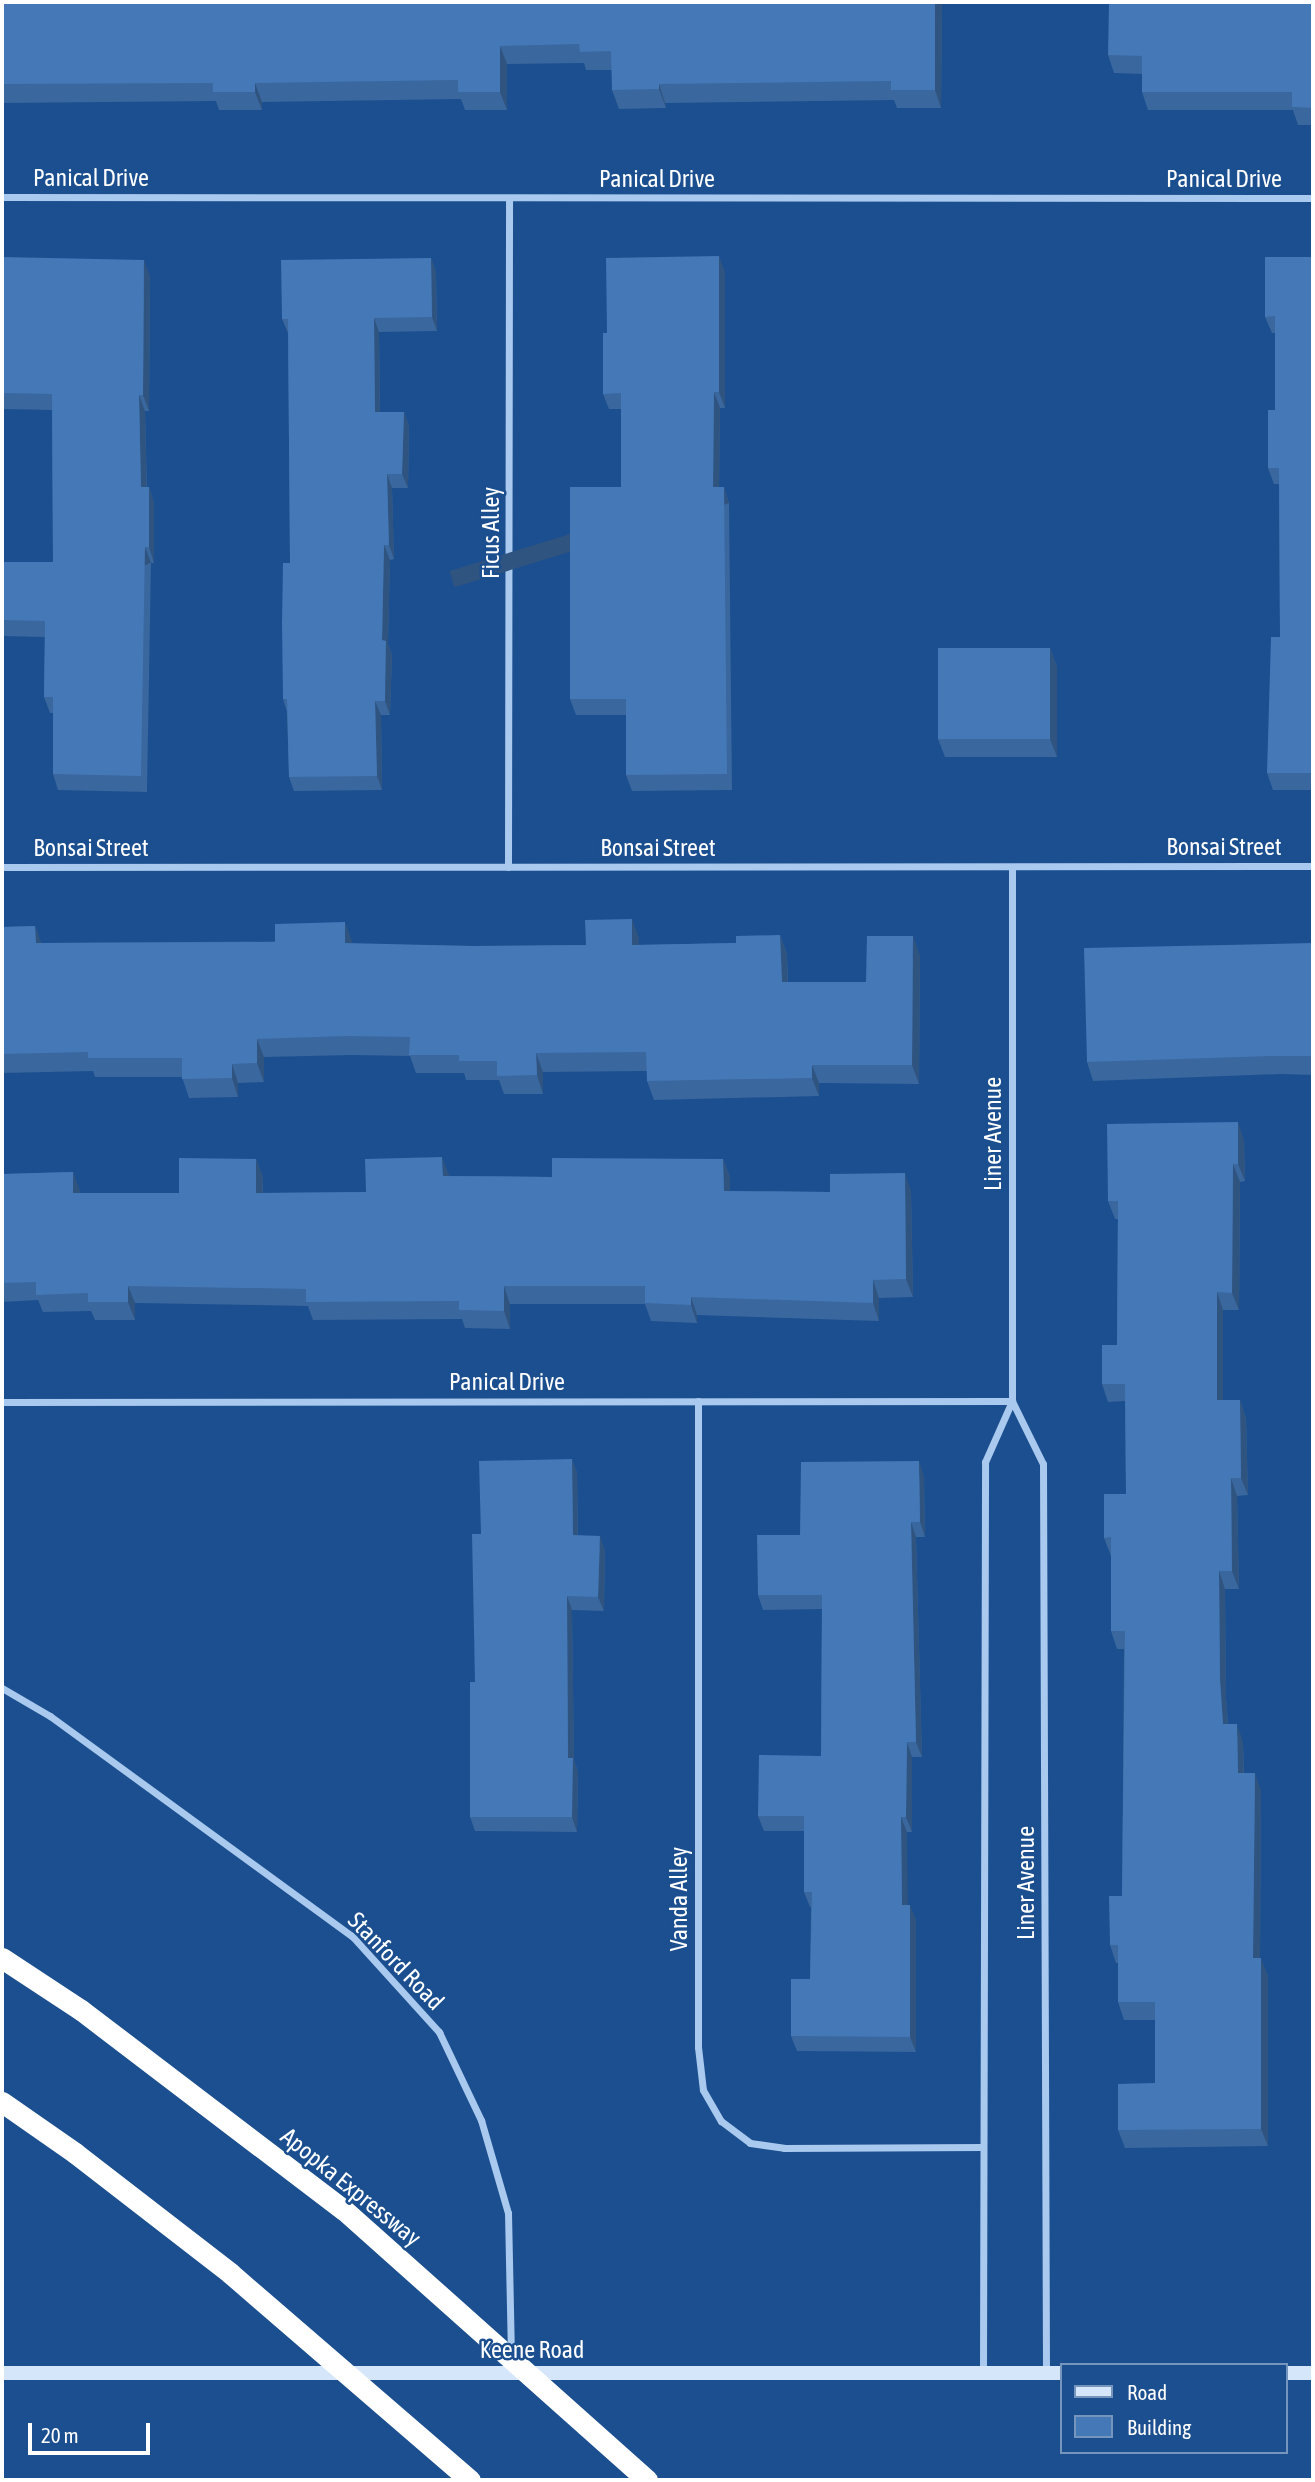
<!DOCTYPE html>
<style>
body{margin:0}
#map{position:relative;width:1315px;height:2482px;overflow:hidden;background:#1b4f8f;font-family:"Asap Condensed",sans-serif}
div>[style]{position:absolute}
[style*='--x']{left:calc(var(--x)*1px);top:calc(var(--y)*1px);width:calc(var(--w)*1px);rotate:calc(var(--a)*1deg)}
.street>*{height:7px;margin:-3.5px;padding:0 3.5px;transform-origin:3.5px;border-radius:3.5px;background:#a9c9ee}
.secondary>*{height:14px;margin:-7px;padding:0 7px;transform-origin:7px;border-radius:7px;background:#d6e6fa}
.highway>*{height:21px;margin:-10.5px;padding:0 10.5px;transform-origin:10.5px;border-radius:10.5px;background:#fff}
.highway-bridge>*{height:21px;margin:-10.5px;padding:0 10.5px;transform-origin:10.5px;border-radius:10.5px;background:#fff}
.wall>*{inset:0;background:#3a679d}
.shaded-wall>*{inset:0;background:#305480;transform-origin:0 0}
.building>*{inset:0;background:#4478b7;transform-origin:0 0}
span{translate:-50% -50%;white-space:nowrap;text-align:center;line-height:1.15;-webkit-text-stroke:5px #1b4f8f;paint-order:stroke}
.street-label{font-size:24px;color:#fff}
.frame{position:absolute;inset:0;border:4px solid #fff;pointer-events:none}
.legend{position:absolute;left:1060px;top:2363px;width:228px;height:91px;box-sizing:border-box;background:#1b4f8f;border:2px solid #7695bc;margin:0;padding:9px 12px;list-style:none;font-size:21px;color:#fff}
.legend li{display:flex;align-items:center;gap:14px;height:35px}
.legend b{width:35px;border:2px solid #7695bc}
.scale{position:absolute;left:28px;top:2423px;width:122px;height:32px;box-sizing:border-box;border:4px solid #fff;border-top:0;padding-left:9px;font-size:21px;line-height:24px;white-space:nowrap;color:#fff;-webkit-text-stroke:5px #1b4f8f;paint-order:stroke}
</style>
<div id="map">
<div class="street">
<div style="--x:2;--y:197;--w:1311;--a:0.04"></div>
<div style="--x:2;--y:867;--w:1311;--a:-0.04"></div>
<div style="--x:508;--y:867;--w:669;--a:-89.91"></div>
<div style="--x:698;--y:1401;--w:646;--a:90"></div>
<div style="--x:698;--y:2047;--w:43;--a:83.4"></div>
<div style="--x:703;--y:2090;--w:36;--a:60"></div>
<div style="--x:721;--y:2121;--w:36;--a:37"></div>
<div style="--x:750;--y:2143;--w:34;--a:8"></div>
<div style="--x:784;--y:2148;--w:199;--a:-0.3"></div>
<div style="--x:1012;--y:1401;--w:70;--a:63.8"></div>
<div style="--x:1043;--y:1464;--w:909;--a:89.81"></div>
<div style="--x:2;--y:1402;--w:1010;--a:-0.06"></div>
<div style="--x:2;--y:1688;--w:56;--a:30.3"></div>
<div style="--x:50;--y:1716;--w:374;--a:36.1"></div>
<div style="--x:352;--y:1936;--w:130;--a:47.8"></div>
<div style="--x:439;--y:2032;--w:98;--a:64.5"></div>
<div style="--x:481;--y:2120;--w:97;--a:73.8"></div>
<div style="--x:508;--y:2213;--w:138;--a:88.8"></div>
<div style="--x:983;--y:2373;--w:911;--a:-89.87"></div>
<div style="--x:985;--y:1462;--w:67;--a:-66.1"></div>
<div style="--x:1012;--y:1401;--w:534;--a:-90"></div>
</div>
<div class="secondary">
<div style="--x:2;--y:2373;--w:1059;--a:0"></div>
<div style="--x:1285;--y:2373;--w:28;--a:0"></div>
</div>
<div class="highway">
<div style="--x:2;--y:1958;--w:95;--a:33.4"></div>
<div style="--x:81;--y:2010;--w:330;--a:37.3"></div>
<div style="--x:2;--y:2102;--w:89;--a:34.9"></div>
<div style="--x:75;--y:2153;--w:196;--a:37.7"></div>
</div>
<div class="highway-bridge">
<div style="--x:344;--y:2210;--w:406;--a:41.7"></div>
<div style="--x:230;--y:2273;--w:317;--a:40.8"></div>
</div>
<div class="wall">
<div style="clip-path:polygon(2px 2px,942px 2px,941px 108px,897px 108px,894px 100px,665px 103px,666px 108px,619px 109px,612px 90px,612px 70px,586px 70px,584px 63px,507px 64px,507px 110px,465px 110px,461px 99px,262px 102px,262px 110px,219px 110px,216px 101px,2px 103px)"></div>
<div style="clip-path:polygon(1313px 2px,1313px 125px,1298px 125px,1293px 110px,1148px 110px,1142px 92px,1142px 74px,1114px 73px,1108px 55px)"></div>
<div style="clip-path:polygon(2px 257px,150px 276px,149px 411px,145px 411px,147px 487px,149px 487px,154px 503px,154px 563px,151px 563px,147px 792px,58px 790px,53px 774px,53px 713px,50px 713px,44px 697px,45px 637px,2px 636px,2px 562px,53px 562px,52px 410px,2px 409px)"></div>
<div style="clip-path:polygon(1313px 257px,1313px 790px,1273px 790px,1267px 773px,1280px 637px,1279px 484px,1274px 484px,1268px 468px,1275px 410px,1275px 333px,1272px 333px,1265px 317px)"></div>
<div style="clip-path:polygon(431px 258px,436px 272px,437px 331px,379px 332px,380px 412px,404px 412px,409px 426px,408px 488px,392px 488px,394px 559px,390px 560px,388px 644px,392px 655px,390px 715px,381px 715px,382px 790px,294px 791px,289px 777px,287px 712px,283px 699px,290px 563px,288px 333px,282px 319px)"></div>
<div style="clip-path:polygon(725px 272px,725px 408px,720px 408px,719px 487px,724px 487px,729px 503px,732px 790px,632px 791px,626px 775px,626px 715px,576px 715px,570px 699px,621px 487px,621px 409px,609px 409px,603px 394px,607px 333px)"></div>
<div style="clip-path:polygon(1050px 648px,1057px 667px,1057px 757px,945px 757px,938px 739px)"></div>
<div style="clip-path:polygon(35px 926px,41px 943px,352px 941px,352px 944px,472px 946px,586px 945px,639px 938px,639px 945px,736px 943px,780px 935px,787px 954px,788px 982px,866px 982px,920px 955px,919px 1084px,819px 1083px,819px 1096px,654px 1100px,647px 1081px,647px 1071px,543px 1072px,543px 1094px,504px 1094px,499px 1080px,466px 1080px,464px 1073px,416px 1073px,410px 1056px,353px 1055px,264px 1057px,264px 1082px,238px 1083px,238px 1097px,189px 1098px,182px 1077px,95px 1077px,93px 1071px,2px 1073px,2px 927px)"></div>
<div style="clip-path:polygon(1313px 943px,1313px 1075px,1281px 1074px,1093px 1081px,1087px 1062px)"></div>
<div style="clip-path:polygon(1244px 1140px,1245px 1181px,1240px 1182px,1239px 1310px,1223px 1310px,1223px 1400px,1240px 1400px,1246px 1418px,1248px 1495px,1237px 1496px,1239px 1589px,1225px 1589px,1226px 1697px,1228px 1724px,1243px 1742px,1244px 1773px,1261px 1791px,1260px 1958px,1268px 1976px,1268px 2146px,1125px 2148px,1118px 2130px,1155px 2083px,1155px 2020px,1124px 2020px,1118px 2002px,1118px 1963px,1116px 1963px,1110px 1945px,1122px 1896px,1124px 1649px,1117px 1649px,1111px 1631px,1111px 1556px,1104px 1538px,1126px 1494px,1125px 1401px,1108px 1402px,1102px 1384px,1117px 1345px,1118px 1219px,1115px 1219px,1108px 1201px)"></div>
<div style="clip-path:polygon(256px 1159px,263px 1177px,263px 1193px,366px 1192px,449px 1176px,552px 1177px,723px 1159px,730px 1177px,730px 1191px,830px 1192px,911px 1191px,913px 1297px,879px 1298px,879px 1321px,697px 1315px,697px 1323px,651px 1321px,645px 1304px,510px 1304px,510px 1329px,465px 1328px,462px 1319px,313px 1320px,308px 1306px,135px 1303px,135px 1320px,95px 1320px,91px 1311px,43px 1312px,38px 1300px,2px 1302px,2px 1174px,73px 1172px,80px 1193px,179px 1193px)"></div>
<div style="clip-path:polygon(572px 1459px,577px 1473px,578px 1535px,605px 1550px,604px 1611px,572px 1610px,574px 1760px,578px 1772px,577px 1832px,475px 1831px,470px 1817px,481px 1534px)"></div>
<div style="clip-path:polygon(924px 1476px,925px 1537px,916px 1537px,922px 1757px,912px 1757px,912px 1832px,907px 1832px,907px 1905px,916px 1920px,916px 2052px,797px 2051px,791px 2036px,810px 1979px,811px 1907px,810px 1907px,804px 1892px,804px 1831px,764px 1831px,758px 1816px,821px 1756px,822px 1609px,763px 1610px,758px 1595px,800px 1535px)"></div>
</div>
<div class="shaded-wall">
<div style="clip-path:polygon(935px 2px,942px 2px,941px 108px,935px 90px)"></div>
<div style="clip-path:polygon(500px 46px,507px 64px,507px 110px,500px 92px)"></div>
<div style="clip-path:polygon(255px 83px,262px 102px,262px 110px,255px 92px)"></div>
<div style="clip-path:polygon(659px 84px,665px 103px,666px 108px,659px 89px)"></div>
<div style="clip-path:polygon(719px 256px,725px 272px,725px 408px,719px 392px)"></div>
<div style="clip-path:polygon(431px 258px,436px 272px,437px 331px,432px 317px)"></div>
<div style="clip-path:polygon(144px 260px,150px 276px,149px 411px,143px 395px)"></div>
<div style="clip-path:polygon(374px 318px,379px 332px,380px 426px,375px 412px)"></div>
<div style="clip-path:polygon(714px 392px,720px 408px,719px 503px,713px 487px)"></div>
<div style="clip-path:polygon(139px 395px,145px 411px,147px 503px,141px 487px)"></div>
<div style="clip-path:polygon(404px 412px,409px 426px,408px 488px,402px 474px)"></div>
<div style="clip-path:polygon(387px 474px,392px 488px,394px 559px,389px 545px)"></div>
<div style="clip-path:polygon(149px 487px,154px 503px,154px 563px,149px 547px)"></div>
<div style="left:724px;top:487px;width:17px;height:287px;rotate:73deg"></div>
<div style="clip-path:polygon(384px 545px,390px 560px,388px 644px,392px 655px,390px 715px,385px 701px,382px 640px)"></div>
<div style="left:145px;top:547px;width:17px;height:229px;rotate:69deg"></div>
<div style="clip-path:polygon(1050px 648px,1057px 667px,1057px 757px,1050px 739px)"></div>
<div style="clip-path:polygon(375px 701px,381px 715px,382px 790px,377px 776px)"></div>
<div style="clip-path:polygon(632px 919px,639px 938px,639px 963px,632px 945px)"></div>
<div style="clip-path:polygon(345px 922px,352px 941px,352px 962px,345px 943px)"></div>
<div style="clip-path:polygon(35px 926px,42px 945px,36px 943px)"></div>
<div style="clip-path:polygon(780px 935px,787px 954px,788px 1000px,782px 982px)"></div>
<div style="clip-path:polygon(913px 936px,920px 955px,919px 1084px,912px 1065px)"></div>
<div style="clip-path:polygon(257px 1039px,264px 1057px,264px 1082px,257px 1063px)"></div>
<div style="clip-path:polygon(536px 1053px,543px 1072px,543px 1094px,537px 1075px)"></div>
<div style="clip-path:polygon(232px 1064px,238px 1083px,238px 1097px,232px 1078px)"></div>
<div style="clip-path:polygon(812px 1065px,819px 1083px,819px 1096px,812px 1078px)"></div>
<div style="clip-path:polygon(1238px 1122px,1244px 1140px,1245px 1181px,1238px 1164px)"></div>
<div style="clip-path:polygon(442px 1157px,449px 1175px,449px 1194px,443px 1176px)"></div>
<div style="clip-path:polygon(256px 1159px,263px 1177px,262px 1211px,256px 1193px)"></div>
<div style="clip-path:polygon(723px 1159px,730px 1177px,730px 1209px,724px 1191px)"></div>
<div style="clip-path:polygon(1233px 1164px,1240px 1182px,1239px 1310px,1232px 1293px)"></div>
<div style="clip-path:polygon(73px 1172px,80px 1190px,80px 1210px,73px 1193px)"></div>
<div style="clip-path:polygon(905px 1173px,911px 1191px,913px 1297px,906px 1279px)"></div>
<div style="clip-path:polygon(873px 1280px,879px 1298px,879px 1321px,873px 1303px)"></div>
<div style="clip-path:polygon(128px 1286px,135px 1303px,135px 1320px,128px 1302px)"></div>
<div style="clip-path:polygon(504px 1286px,510px 1304px,510px 1329px,504px 1311px)"></div>
<div style="clip-path:polygon(1217px 1292px,1223px 1310px,1223px 1418px,1217px 1400px)"></div>
<div style="clip-path:polygon(691px 1297px,697px 1315px,697px 1323px,691px 1305px)"></div>
<div style="clip-path:polygon(1240px 1400px,1246px 1418px,1248px 1495px,1241px 1478px)"></div>
<div style="clip-path:polygon(572px 1459px,577px 1473px,578px 1550px,573px 1535px)"></div>
<div style="clip-path:polygon(919px 1461px,924px 1476px,925px 1537px,920px 1522px)"></div>
<div style="clip-path:polygon(1231px 1478px,1237px 1496px,1239px 1589px,1232px 1571px)"></div>
<div style="clip-path:polygon(911px 1522px,916px 1537px,922px 1757px,916px 1742px)"></div>
<div style="clip-path:polygon(600px 1536px,605px 1550px,604px 1611px,598px 1597px)"></div>
<div style="clip-path:polygon(1219px 1571px,1225px 1589px,1226px 1697px,1229px 1742px,1223px 1724px,1220px 1680px)"></div>
<div style="clip-path:polygon(567px 1596px,572px 1610px,574px 1760px,578px 1772px,577px 1832px,572px 1817px,568px 1758px)"></div>
<div style="clip-path:polygon(1237px 1724px,1243px 1742px,1244px 1791px,1238px 1773px)"></div>
<div style="clip-path:polygon(907px 1742px,912px 1757px,912px 1832px,906px 1817px)"></div>
<div style="clip-path:polygon(1255px 1773px,1261px 1791px,1260px 1976px,1253px 1958px)"></div>
<div style="clip-path:polygon(901px 1817px,907px 1832px,908px 1919px,902px 1905px)"></div>
<div style="clip-path:polygon(910px 1905px,916px 1920px,916px 2052px,910px 2037px)"></div>
<div style="clip-path:polygon(1261px 1958px,1268px 1976px,1268px 2146px,1261px 2129px)"></div>
</div>
<div class="building">
<div style="clip-path:polygon(2px 2px,935px 2px,935px 90px,891px 90px,891px 81px,659px 84px,659px 89px,612px 90px,611px 51px,580px 52px,579px 44px,500px 46px,500px 92px,458px 92px,458px 80px,255px 83px,255px 92px,213px 92px,213px 83px,2px 84px)"></div>
<div style="clip-path:polygon(1109px 2px,1313px 2px,1313px 108px,1292px 107px,1292px 92px,1142px 92px,1142px 56px,1108px 55px)"></div>
<div style="clip-path:polygon(719px 256px,719px 392px,714px 392px,713px 487px,724px 487px,727px 774px,626px 775px,626px 699px,570px 699px,570px 487px,621px 487px,621px 393px,603px 394px,603px 333px,607px 333px,606px 258px)"></div>
<div style="clip-path:polygon(2px 257px,144px 260px,143px 395px,139px 395px,141px 487px,149px 487px,149px 547px,145px 547px,141px 776px,53px 774px,53px 697px,44px 697px,45px 621px,2px 620px,2px 562px,53px 562px,52px 394px,2px 393px)"></div>
<div style="clip-path:polygon(1265px 257px,1313px 257px,1313px 773px,1267px 773px,1271px 637px,1280px 637px,1279px 468px,1268px 468px,1268px 410px,1275px 410px,1275px 316px,1265px 317px)"></div>
<div style="clip-path:polygon(431px 258px,432px 317px,374px 318px,375px 412px,404px 412px,402px 474px,387px 474px,389px 545px,384px 545px,382px 640px,386px 641px,385px 701px,375px 701px,377px 776px,289px 777px,287px 699px,283px 699px,282px 623px,283px 563px,290px 563px,288px 319px,282px 319px,281px 260px)"></div>
<div style="left:938px;top:648px;width:112px;height:91px"></div>
<div style="clip-path:polygon(632px 919px,632px 945px,736px 943px,736px 936px,780px 935px,782px 982px,866px 982px,867px 936px,913px 936px,912px 1065px,812px 1065px,812px 1078px,647px 1081px,646px 1052px,536px 1053px,537px 1075px,497px 1076px,497px 1061px,459px 1061px,459px 1055px,409px 1055px,410px 1037px,347px 1036px,257px 1039px,257px 1063px,232px 1064px,232px 1078px,182px 1079px,182px 1058px,88px 1058px,88px 1052px,2px 1054px,2px 927px,35px 926px,36px 943px,275px 942px,275px 924px,345px 922px,345px 943px,472px 946px,586px 945px,585px 920px)"></div>
<div style="clip-path:polygon(1313px 943px,1313px 1056px,1274px 1056px,1087px 1062px,1084px 948px)"></div>
<div style="clip-path:polygon(1238px 1122px,1238px 1164px,1233px 1164px,1232px 1293px,1217px 1292px,1217px 1400px,1240px 1400px,1241px 1478px,1231px 1478px,1232px 1571px,1219px 1571px,1220px 1680px,1223px 1724px,1237px 1724px,1238px 1773px,1255px 1773px,1253px 1958px,1261px 1958px,1261px 2129px,1118px 2130px,1118px 2084px,1155px 2083px,1155px 2002px,1118px 2002px,1118px 1945px,1110px 1945px,1109px 1896px,1122px 1896px,1125px 1631px,1111px 1631px,1111px 1537px,1104px 1538px,1104px 1494px,1126px 1494px,1125px 1384px,1102px 1384px,1102px 1345px,1117px 1345px,1118px 1201px,1108px 1201px,1107px 1124px)"></div>
<div style="clip-path:polygon(442px 1157px,443px 1176px,552px 1177px,552px 1158px,723px 1159px,724px 1191px,830px 1192px,830px 1174px,905px 1173px,906px 1279px,873px 1280px,873px 1303px,691px 1297px,691px 1305px,645px 1303px,645px 1286px,504px 1286px,504px 1311px,459px 1310px,459px 1301px,306px 1302px,306px 1289px,128px 1286px,128px 1302px,88px 1302px,88px 1293px,36px 1295px,36px 1282px,2px 1283px,2px 1174px,73px 1172px,73px 1193px,179px 1193px,179px 1158px,256px 1159px,256px 1193px,366px 1192px,365px 1159px)"></div>
<div style="clip-path:polygon(572px 1459px,573px 1535px,600px 1536px,598px 1597px,567px 1596px,568px 1758px,573px 1758px,572px 1817px,470px 1817px,470px 1682px,475px 1682px,472px 1534px,481px 1534px,479px 1461px)"></div>
<div style="clip-path:polygon(919px 1461px,920px 1522px,911px 1522px,916px 1742px,907px 1742px,906px 1817px,901px 1817px,902px 1905px,910px 1905px,910px 2037px,791px 2036px,791px 1979px,810px 1979px,812px 1892px,804px 1892px,804px 1816px,758px 1816px,759px 1755px,821px 1756px,822px 1595px,758px 1595px,757px 1535px,800px 1535px,801px 1462px)"></div>
</div>
<div class="street-label">
<span style="left:91px;top:178px">Panical Drive</span>
<span style="left:657px;top:179px">Panical Drive</span>
<span style="left:1224px;top:179px">Panical Drive</span>
<span style="left:491px;top:533px;rotate:-90deg">Ficus Alley</span>
<span style="left:1224px;top:847px">Bonsai Street</span>
<span style="left:91px;top:848px">Bonsai Street</span>
<span style="left:658px;top:848px">Bonsai Street</span>
<span style="left:993px;top:1134px;rotate:-90deg">Liner Avenue</span>
<span style="left:507px;top:1382px">Panical Drive</span>
<span style="left:1026px;top:1883px;rotate:-90deg">Liner Avenue</span>
<span style="left:679px;top:1899px;rotate:-90deg">Vanda Alley</span>
<span style="left:396px;top:1961px;rotate:46deg">Stanford Road</span>
<span style="left:351px;top:2187px;rotate:39deg">Apopka Expressway</span>
<span style="left:532px;top:2350px">Keene Road</span>
</div>
<div class="frame"></div>
<ul class="legend">
<li><b style="height:9px;background:#d6e6fa"></b>Road</li>
<li><b style="height:19px;background:#4478b7"></b>Building</li>
</ul>
<div class="scale">20 m</div>
</div>
